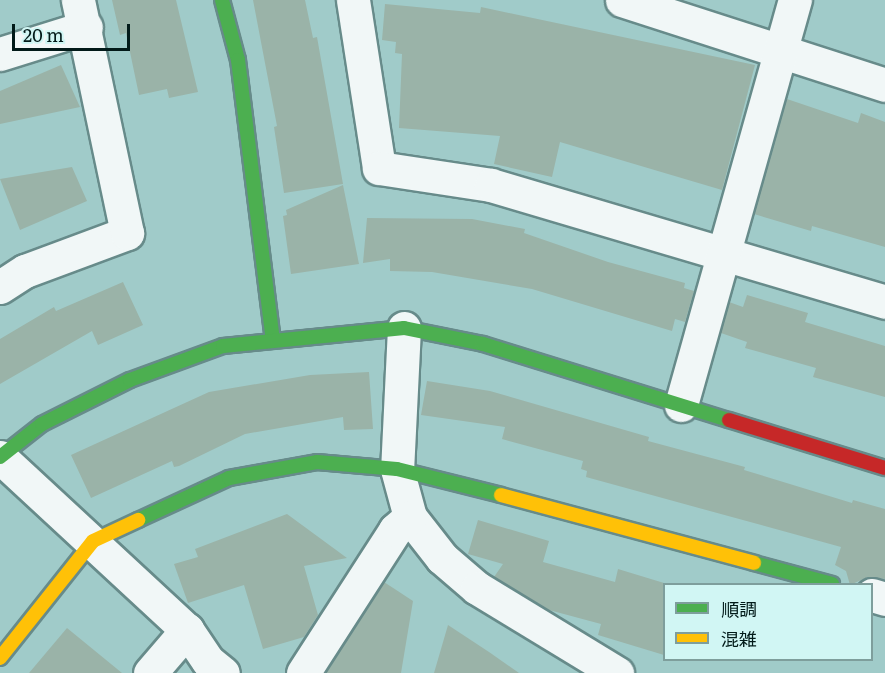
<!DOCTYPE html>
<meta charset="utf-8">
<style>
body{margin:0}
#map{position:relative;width:885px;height:673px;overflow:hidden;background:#a0cbc9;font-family:Literata,"Noto Sans JP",serif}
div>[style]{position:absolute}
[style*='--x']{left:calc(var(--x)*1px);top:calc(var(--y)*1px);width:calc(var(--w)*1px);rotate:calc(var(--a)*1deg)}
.building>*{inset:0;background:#9ab3a8}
.roads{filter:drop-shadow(2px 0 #678b8a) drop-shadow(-2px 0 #678b8a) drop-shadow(0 2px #678b8a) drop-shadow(0 -2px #678b8a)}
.street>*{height:33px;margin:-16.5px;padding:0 16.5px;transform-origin:16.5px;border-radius:16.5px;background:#f1f7f7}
.fast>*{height:14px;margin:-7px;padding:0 7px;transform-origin:7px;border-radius:7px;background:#4caf50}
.slow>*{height:14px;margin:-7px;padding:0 7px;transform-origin:7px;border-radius:7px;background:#ffc107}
.jam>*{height:14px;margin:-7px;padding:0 7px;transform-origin:7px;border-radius:7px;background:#c62828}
span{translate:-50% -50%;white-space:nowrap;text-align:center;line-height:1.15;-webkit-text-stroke:4.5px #d1f6f4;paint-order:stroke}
.legend{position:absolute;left:663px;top:583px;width:210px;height:78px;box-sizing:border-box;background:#d1f6f4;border:2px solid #7e9e9c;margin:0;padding:8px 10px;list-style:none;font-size:18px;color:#021a19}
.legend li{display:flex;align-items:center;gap:12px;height:30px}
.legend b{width:30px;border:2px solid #7e9e9c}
.scale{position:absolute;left:12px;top:24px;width:118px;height:27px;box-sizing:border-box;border:3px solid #021a19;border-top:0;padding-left:8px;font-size:18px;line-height:21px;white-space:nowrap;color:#021a19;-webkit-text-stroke:4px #d1f6f4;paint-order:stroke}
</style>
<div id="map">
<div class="building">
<div style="clip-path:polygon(112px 0,176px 0,198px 92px,169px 98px,167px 89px,139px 95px,126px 33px,120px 35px)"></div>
<div style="clip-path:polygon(253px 0,305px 0,313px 38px,317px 37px,343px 184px,284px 193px,274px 127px,277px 126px)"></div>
<div style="clip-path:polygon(385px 4px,480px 13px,481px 7px,755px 65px,722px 190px,560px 142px,552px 177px,494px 164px,500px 136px,399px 128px,402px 54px,395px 53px,396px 42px,382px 40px)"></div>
<div style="clip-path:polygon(61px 65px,80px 107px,0 124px,0 91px)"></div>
<div style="clip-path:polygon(787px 99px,858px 123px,861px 113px,885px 122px,885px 247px,812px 226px,811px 231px,754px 214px)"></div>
<div style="clip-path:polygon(72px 167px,87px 201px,20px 230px,0 179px)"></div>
<div style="clip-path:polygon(343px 185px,359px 264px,291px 274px,283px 216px,287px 215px,286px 210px)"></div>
<div style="clip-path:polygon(367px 218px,472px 219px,525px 229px,524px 233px,608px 262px,685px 283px,684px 288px,694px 291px,685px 322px,675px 319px,672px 331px,532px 289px,432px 272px,390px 271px,390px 259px,363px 263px)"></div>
<div style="clip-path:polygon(123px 282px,143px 325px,98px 345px,92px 331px,0 384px,0 339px,54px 307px,56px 311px)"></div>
<div style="clip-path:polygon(747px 295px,808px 313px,805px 322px,885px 346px,885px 397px,813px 377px,816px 368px,745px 348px,747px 342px,721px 333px,729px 302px,743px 307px)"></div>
<div style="clip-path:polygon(369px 372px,373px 429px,344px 430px,343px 417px,245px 434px,179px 466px,174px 467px,172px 461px,91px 498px,71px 455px,209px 392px,310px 375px)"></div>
<div style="clip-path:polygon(427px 381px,490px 391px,649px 437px,648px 441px,745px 467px,744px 470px,852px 503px,853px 500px,885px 509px,885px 579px,868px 577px,850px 585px,846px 571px,835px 565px,841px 547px,586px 477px,587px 471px,581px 469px,583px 461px,502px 439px,505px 427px,421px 415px)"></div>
<div style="clip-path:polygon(287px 514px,347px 558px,304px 566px,318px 615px,304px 637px,263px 649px,244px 585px,188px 603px,174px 564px,198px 557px,195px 549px)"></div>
<div style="clip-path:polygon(478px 520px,549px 541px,543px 562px,615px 582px,618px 569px,664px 583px,664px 655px,598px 635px,601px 624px,549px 610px,494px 577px,503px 564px,468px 554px)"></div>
<div style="clip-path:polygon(384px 582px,413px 601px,401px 673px,325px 673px)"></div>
<div style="clip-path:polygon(448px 625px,489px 652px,519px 673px,434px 673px)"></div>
<div style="clip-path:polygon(67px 628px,122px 673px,29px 673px)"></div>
</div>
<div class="roads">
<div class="street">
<div style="--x:353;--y:0;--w:170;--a:81.2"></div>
<div style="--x:379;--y:168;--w:113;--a:8.6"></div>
<div style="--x:491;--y:185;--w:411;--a:16.5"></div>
<div style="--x:622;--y:0;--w:276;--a:17.9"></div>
<div style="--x:0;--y:54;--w:90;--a:-17.4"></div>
<div style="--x:0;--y:287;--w:30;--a:-33"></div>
<div style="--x:25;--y:271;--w:109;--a:-20.4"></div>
<div style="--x:127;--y:233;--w:238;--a:-101.9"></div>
<div style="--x:404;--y:328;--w:141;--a:92.8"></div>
<div style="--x:397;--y:469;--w:50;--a:74.8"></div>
<div style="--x:410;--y:517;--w:52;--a:52"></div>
<div style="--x:442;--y:558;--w:46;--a:40.6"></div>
<div style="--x:477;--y:588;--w:164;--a:31.3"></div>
<div style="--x:681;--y:405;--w:421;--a:-74.3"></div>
<div style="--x:0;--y:457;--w:255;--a:42.8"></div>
<div style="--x:187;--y:630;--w:37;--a:56"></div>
<div style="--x:208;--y:661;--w:19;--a:39"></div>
<div style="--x:872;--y:595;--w:14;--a:17"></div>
<div style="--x:150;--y:673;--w:57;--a:-49.3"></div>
<div style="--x:303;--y:673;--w:170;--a:-57.2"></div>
<div style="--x:395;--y:530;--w:20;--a:-41"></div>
</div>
<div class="fast">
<div style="--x:222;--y:0;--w:62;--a:75.1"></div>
<div style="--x:238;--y:60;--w:283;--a:82.9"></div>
<div style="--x:0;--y:457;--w:53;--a:-38.2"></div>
<div style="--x:42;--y:424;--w:98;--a:-26.6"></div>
<div style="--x:130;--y:380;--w:99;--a:-20.1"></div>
<div style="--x:223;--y:346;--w:182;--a:-5.7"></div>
<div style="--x:404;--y:328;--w:81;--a:11.4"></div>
<div style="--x:483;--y:344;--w:257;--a:17.2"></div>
<div style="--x:138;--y:520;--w:100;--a:-24.8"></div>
<div style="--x:229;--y:478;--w:89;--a:-10.3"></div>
<div style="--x:317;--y:462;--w:80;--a:5"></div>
<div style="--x:397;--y:469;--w:107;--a:14"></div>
<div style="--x:754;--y:563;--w:81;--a:15.1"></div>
</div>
<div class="slow">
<div style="--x:501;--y:495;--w:262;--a:15"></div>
<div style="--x:0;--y:658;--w:149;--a:-51.5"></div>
<div style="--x:93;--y:541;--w:50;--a:-25"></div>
</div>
<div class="jam">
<div style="--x:729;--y:420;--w:163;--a:17.1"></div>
</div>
</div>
<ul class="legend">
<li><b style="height:8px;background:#4caf50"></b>順調</li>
<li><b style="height:8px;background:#ffc107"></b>混雑</li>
</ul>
<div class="scale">20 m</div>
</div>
